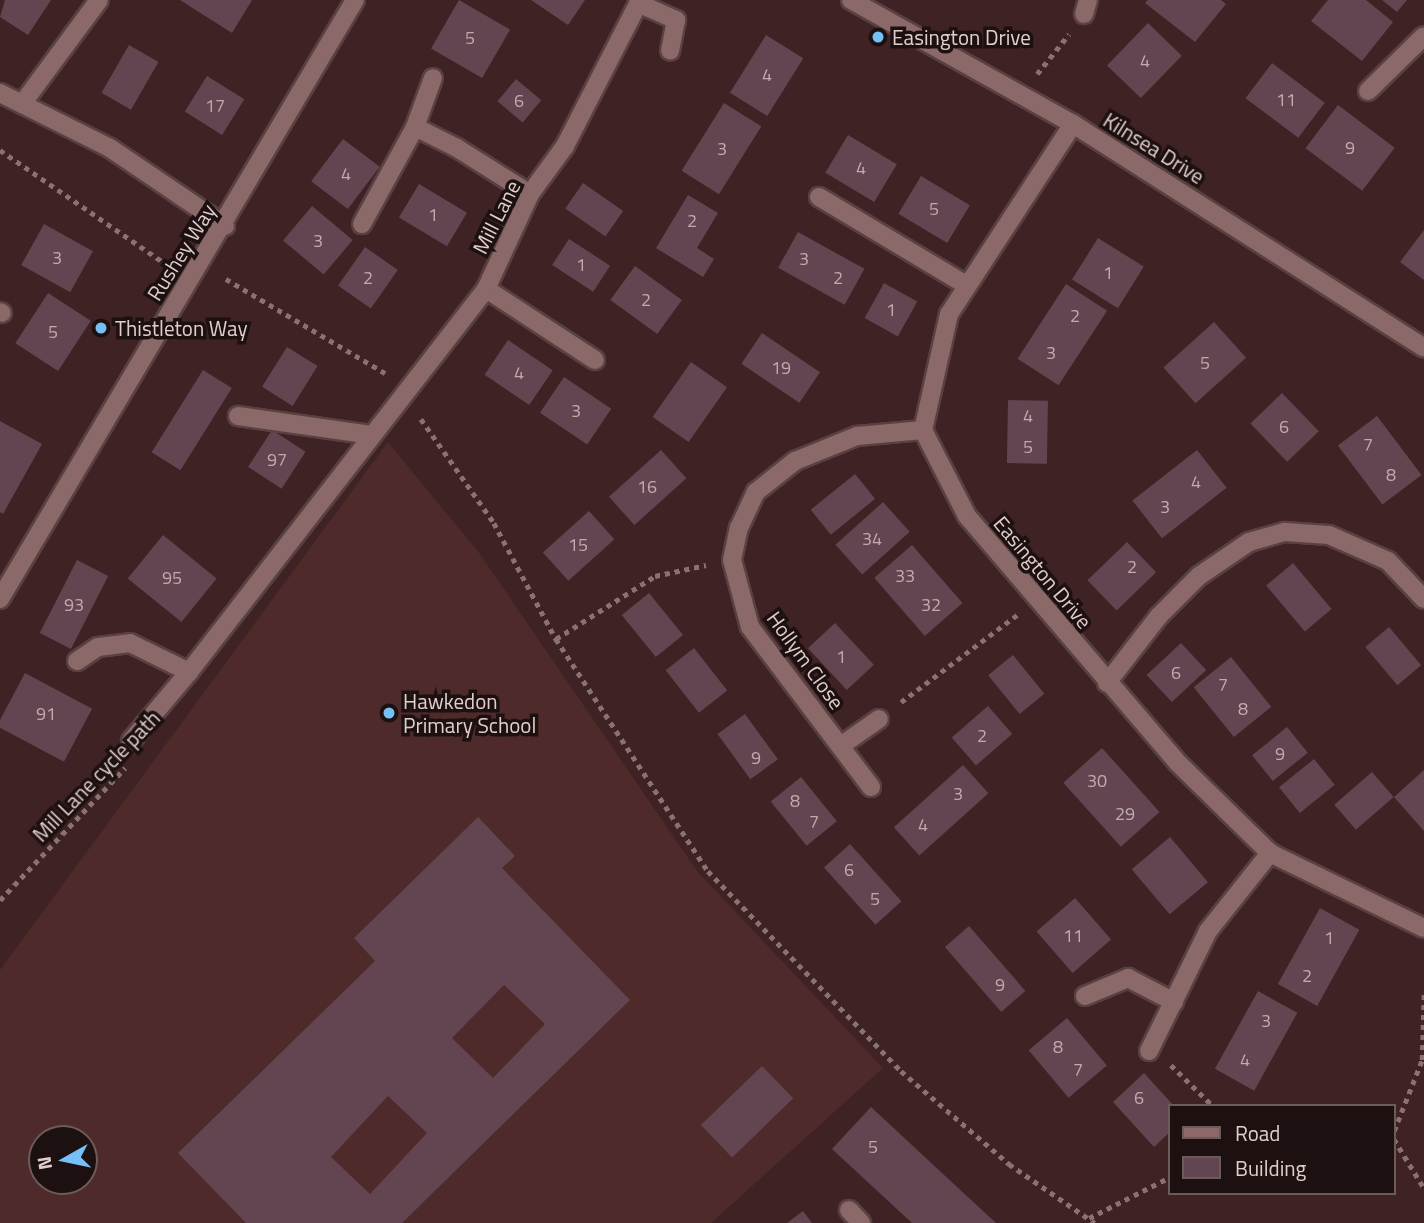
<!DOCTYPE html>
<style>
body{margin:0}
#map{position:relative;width:1424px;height:1223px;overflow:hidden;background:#3f2223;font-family:"Titillium Web",sans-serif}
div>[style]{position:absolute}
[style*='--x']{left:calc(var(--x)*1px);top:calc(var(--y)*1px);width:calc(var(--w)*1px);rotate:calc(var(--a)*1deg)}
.built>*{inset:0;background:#4e2a2b}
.building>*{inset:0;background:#624551;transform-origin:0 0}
.path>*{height:4.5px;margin-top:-2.25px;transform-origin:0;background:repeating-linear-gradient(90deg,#8a7272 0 5px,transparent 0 10px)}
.roads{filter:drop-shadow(2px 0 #594142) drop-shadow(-2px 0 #594142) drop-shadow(0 2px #594142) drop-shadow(0 -2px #594142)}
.minor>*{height:18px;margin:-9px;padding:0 9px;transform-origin:9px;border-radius:9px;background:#8b6969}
.tertiary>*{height:18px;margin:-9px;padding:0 9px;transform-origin:9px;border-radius:9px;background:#8b6969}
.dots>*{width:19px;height:19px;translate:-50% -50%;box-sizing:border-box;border:4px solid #1d1010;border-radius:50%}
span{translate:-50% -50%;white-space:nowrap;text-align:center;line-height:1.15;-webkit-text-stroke:7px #1d1010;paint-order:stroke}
.number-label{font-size:18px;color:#c0abad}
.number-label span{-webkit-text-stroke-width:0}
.poi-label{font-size:21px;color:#e0cdcc}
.left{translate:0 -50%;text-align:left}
.street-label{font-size:21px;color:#e0cdcc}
.legend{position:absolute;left:1168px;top:1104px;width:228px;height:91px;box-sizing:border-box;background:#1d1010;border:2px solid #6b5c5b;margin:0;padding:9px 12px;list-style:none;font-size:21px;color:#e0cdcc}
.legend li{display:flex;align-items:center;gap:14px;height:35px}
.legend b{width:35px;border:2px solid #6b5c5b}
.north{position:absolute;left:28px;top:1125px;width:70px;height:70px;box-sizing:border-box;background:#1d1010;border:2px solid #6b5c5b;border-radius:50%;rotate:261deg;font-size:19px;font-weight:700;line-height:28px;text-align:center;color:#e0cdcc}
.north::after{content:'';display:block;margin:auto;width:24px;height:32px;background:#75c0f6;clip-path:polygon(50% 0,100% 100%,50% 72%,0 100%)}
</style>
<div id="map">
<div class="built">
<div style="clip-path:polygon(evenodd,388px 442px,480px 554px,697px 871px,883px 1068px,711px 1223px,0 1223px,0 970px,388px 442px,42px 1139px,84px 1139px,84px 1181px,42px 1181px,42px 1139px)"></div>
</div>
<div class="building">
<div style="clip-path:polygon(5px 0,51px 0,28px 35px,0 17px)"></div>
<div style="clip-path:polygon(180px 0,252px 0,232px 33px)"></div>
<div style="left:459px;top:0;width:59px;height:56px;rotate:30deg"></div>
<div style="clip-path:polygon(531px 0,585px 0,568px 25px)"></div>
<div style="clip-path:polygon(1148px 0,1221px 0,1226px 4px,1195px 42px,1145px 3px)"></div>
<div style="clip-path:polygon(1328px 0,1366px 0,1393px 22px,1362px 61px,1311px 21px)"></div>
<div style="clip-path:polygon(1382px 0,1407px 0,1397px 12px)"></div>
<div style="left:1148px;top:23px;width:47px;height:59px;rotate:44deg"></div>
<div style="left:766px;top:35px;width:44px;height:68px;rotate:32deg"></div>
<div style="left:129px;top:45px;width:34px;height:55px;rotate:30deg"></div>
<div style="left:1272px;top:63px;width:66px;height:44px;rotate:37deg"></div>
<div style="left:207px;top:76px;width:44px;height:42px;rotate:32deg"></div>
<div style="left:516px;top:79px;width:33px;height:29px;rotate:40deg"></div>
<div style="left:724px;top:103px;width:44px;height:80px;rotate:32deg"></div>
<div style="left:1338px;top:105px;width:71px;height:54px;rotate:37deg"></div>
<div style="left:848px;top:135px;width:57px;height:44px;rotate:31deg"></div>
<div style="left:343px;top:139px;width:46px;height:53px;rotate:37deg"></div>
<div style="left:921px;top:176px;width:57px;height:44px;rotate:31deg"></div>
<div style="left:583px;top:183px;width:49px;height:31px;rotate:35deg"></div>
<div style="left:419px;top:184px;width:56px;height:39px;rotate:31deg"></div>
<div style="clip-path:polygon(688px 195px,718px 213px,697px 248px,714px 259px,703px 277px,656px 248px)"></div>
<div style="left:312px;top:206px;width:53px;height:45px;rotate:40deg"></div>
<div style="left:44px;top:224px;width:56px;height:47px;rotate:29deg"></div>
<div style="clip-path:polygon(1424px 230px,1424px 280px,1400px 262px)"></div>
<div style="left:798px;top:232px;width:76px;height:41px;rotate:29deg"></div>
<div style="left:1098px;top:238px;width:54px;height:49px;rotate:32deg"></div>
<div style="left:569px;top:239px;width:49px;height:31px;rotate:33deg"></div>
<div style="left:365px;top:247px;width:40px;height:47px;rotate:35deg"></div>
<div style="left:635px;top:266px;width:58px;height:42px;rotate:36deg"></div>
<div style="left:884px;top:283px;width:38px;height:40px;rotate:29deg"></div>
<div style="left:1066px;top:284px;width:49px;height:89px;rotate:33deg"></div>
<div style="left:48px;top:293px;width:51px;height:60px;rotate:33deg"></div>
<div style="left:1214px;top:322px;width:48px;height:68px;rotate:48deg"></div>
<div style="left:762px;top:333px;width:70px;height:37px;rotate:34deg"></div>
<div style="left:508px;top:340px;width:54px;height:42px;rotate:34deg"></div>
<div style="left:287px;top:347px;width:36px;height:47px;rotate:32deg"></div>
<div style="left:691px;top:362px;width:44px;height:67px;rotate:35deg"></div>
<div style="left:203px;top:370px;width:34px;height:97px;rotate:32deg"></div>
<div style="left:564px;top:377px;width:57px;height:43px;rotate:34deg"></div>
<div style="left:1282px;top:393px;width:53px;height:44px;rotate:46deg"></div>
<div style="left:1008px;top:400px;width:40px;height:63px;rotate:1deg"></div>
<div style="left:1377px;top:416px;width:74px;height:49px;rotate:53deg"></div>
<div style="clip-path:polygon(0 421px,42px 444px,3px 514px,0 512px)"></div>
<div style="left:272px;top:430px;width:40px;height:44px;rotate:33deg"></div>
<div style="left:661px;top:450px;width:38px;height:70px;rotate:48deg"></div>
<div style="left:1197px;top:450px;width:48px;height:82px;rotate:52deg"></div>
<div style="left:855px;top:474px;width:32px;height:57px;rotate:51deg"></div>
<div style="left:883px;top:502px;width:40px;height:64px;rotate:48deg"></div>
<div style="left:589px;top:511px;width:38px;height:62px;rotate:48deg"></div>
<div style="left:163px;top:535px;width:69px;height:56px;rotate:39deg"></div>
<div style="left:1127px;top:542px;width:42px;height:55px;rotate:46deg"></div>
<div style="left:912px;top:545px;width:77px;height:50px;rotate:49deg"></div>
<div style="left:77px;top:560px;width:35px;height:82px;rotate:27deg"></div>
<div style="left:1293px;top:563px;width:60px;height:35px;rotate:50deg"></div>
<div style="left:649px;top:593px;width:54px;height:35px;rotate:51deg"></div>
<div style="left:835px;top:623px;width:57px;height:37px;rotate:47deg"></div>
<div style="left:1389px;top:627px;width:50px;height:31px;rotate:50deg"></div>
<div style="left:1181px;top:643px;width:37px;height:47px;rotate:47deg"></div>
<div style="left:694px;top:648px;width:54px;height:36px;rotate:52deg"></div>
<div style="left:1013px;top:655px;width:50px;height:32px;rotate:51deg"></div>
<div style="left:1231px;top:657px;width:64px;height:48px;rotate:51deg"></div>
<div style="left:25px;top:673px;width:76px;height:60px;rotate:28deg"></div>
<div style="left:988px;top:706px;width:37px;height:48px;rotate:49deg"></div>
<div style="left:745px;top:714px;width:56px;height:34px;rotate:54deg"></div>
<div style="left:1287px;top:727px;width:33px;height:45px;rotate:51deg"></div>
<div style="left:1102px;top:748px;width:86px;height:52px;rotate:48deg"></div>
<div style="left:1314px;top:759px;width:33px;height:45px;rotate:51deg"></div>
<div style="left:963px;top:765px;width:38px;height:93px;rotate:48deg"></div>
<div style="clip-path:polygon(1424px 770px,1424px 831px,1394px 797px)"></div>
<div style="left:1372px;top:772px;width:33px;height:50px;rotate:49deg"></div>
<div style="left:801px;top:777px;width:57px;height:39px;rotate:51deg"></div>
<div style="clip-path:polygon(evenodd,478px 817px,515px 856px,502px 868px,630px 1000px,402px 1223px,246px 1223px,178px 1153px,375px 961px,354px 938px,478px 817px,504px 985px,545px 1024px,493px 1078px,452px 1038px,504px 985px,478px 817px,388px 1096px,427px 1133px,370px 1194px,331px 1157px,388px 1096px)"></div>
<div style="left:1170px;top:837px;width:59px;height:50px;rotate:50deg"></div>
<div style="left:850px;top:844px;width:77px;height:35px;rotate:48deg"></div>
<div style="left:1075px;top:898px;width:55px;height:51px;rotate:49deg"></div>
<div style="left:1320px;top:908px;width:45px;height:87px;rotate:29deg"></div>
<div style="left:969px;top:926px;width:86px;height:32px;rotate:49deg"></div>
<div style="left:1258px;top:991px;width:45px;height:89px;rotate:29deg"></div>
<div style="left:1067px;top:1018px;width:62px;height:50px;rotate:50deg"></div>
<div style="left:762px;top:1066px;width:45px;height:85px;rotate:46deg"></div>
<div style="clip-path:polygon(1144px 1073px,1174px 1106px,1170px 1106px,1170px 1132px,1154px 1147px,1113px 1102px)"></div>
<div style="clip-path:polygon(871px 1107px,956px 1186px,996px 1223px,912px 1223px,832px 1149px)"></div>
<div style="clip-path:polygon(803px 1211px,812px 1223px,787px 1223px)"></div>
</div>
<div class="path">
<div style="--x:1037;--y:74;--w:51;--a:-51.3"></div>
<div style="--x:0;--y:150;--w:201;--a:34.5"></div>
<div style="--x:226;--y:279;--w:185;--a:30.6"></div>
<div style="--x:421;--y:419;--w:127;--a:54.9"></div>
<div style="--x:494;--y:523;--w:132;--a:61.9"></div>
<div style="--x:556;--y:639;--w:277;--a:56.8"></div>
<div style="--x:708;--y:871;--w:278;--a:46"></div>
<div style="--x:901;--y:1071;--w:143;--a:40.7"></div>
<div style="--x:1009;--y:1164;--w:104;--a:34.5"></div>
<div style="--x:556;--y:639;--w:117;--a:-32.5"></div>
<div style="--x:655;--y:576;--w:52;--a:-12.2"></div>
<div style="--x:901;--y:702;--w:145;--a:-36.9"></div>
<div style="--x:0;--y:900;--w:182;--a:-46.6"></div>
<div style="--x:1171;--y:1065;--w:59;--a:44.3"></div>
<div style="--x:1394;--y:1131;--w:76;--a:-68.5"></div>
<div style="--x:1422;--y:1060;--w:68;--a:-88.3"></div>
<div style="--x:1394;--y:1139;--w:57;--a:58.5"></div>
<div style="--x:1089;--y:1218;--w:91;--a:-26.8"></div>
</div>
<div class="roads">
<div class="minor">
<div style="--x:638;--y:3;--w:42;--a:24.1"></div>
<div style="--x:676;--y:20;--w:31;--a:101"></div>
<div style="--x:1084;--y:14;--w:15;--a:-74"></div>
<div style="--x:1368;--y:91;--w:78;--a:-44.5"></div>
<div style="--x:0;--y:93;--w:123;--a:26.6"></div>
<div style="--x:110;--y:148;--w:139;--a:34.1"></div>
<div style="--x:22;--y:104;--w:129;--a:-53.5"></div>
<div style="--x:1073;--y:124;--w:227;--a:123.1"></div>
<div style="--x:949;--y:314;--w:119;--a:102.6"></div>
<div style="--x:923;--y:430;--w:97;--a:62.9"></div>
<div style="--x:967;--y:516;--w:325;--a:49.5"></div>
<div style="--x:1178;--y:763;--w:129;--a:44.4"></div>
<div style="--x:1270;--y:853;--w:171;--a:26"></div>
<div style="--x:415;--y:127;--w:47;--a:26.6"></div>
<div style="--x:457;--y:148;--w:86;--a:32.2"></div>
<div style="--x:819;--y:197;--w:171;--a:30.9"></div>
<div style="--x:362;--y:224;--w:111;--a:-61.3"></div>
<div style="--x:415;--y:127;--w:52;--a:-69.8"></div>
<div style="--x:486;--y:289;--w:130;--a:33.1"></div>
<div style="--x:0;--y:312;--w:2;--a:27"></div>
<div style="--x:238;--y:416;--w:134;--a:8.1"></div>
<div style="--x:77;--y:661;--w:25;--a:-34"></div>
<div style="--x:98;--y:647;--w:32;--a:-7"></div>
<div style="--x:130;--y:643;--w:66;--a:26.2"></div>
<div style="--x:189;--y:672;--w:485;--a:-52.2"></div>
<div style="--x:486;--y:289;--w:105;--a:-65.1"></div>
<div style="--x:530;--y:194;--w:59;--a:-53.9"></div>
<div style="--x:565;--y:146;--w:164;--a:-62.8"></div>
<div style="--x:1107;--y:683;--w:85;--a:-52.2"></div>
<div style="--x:1159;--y:616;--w:57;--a:-45"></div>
<div style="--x:1199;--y:576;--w:60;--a:-34.2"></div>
<div style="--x:1249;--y:542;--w:37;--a:-16"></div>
<div style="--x:1285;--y:532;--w:44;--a:3.9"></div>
<div style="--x:1329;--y:535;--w:64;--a:23.8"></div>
<div style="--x:1388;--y:561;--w:52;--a:46.5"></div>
<div style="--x:131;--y:741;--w:90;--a:-50"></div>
<div style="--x:842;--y:745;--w:45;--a:-35.1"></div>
<div style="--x:871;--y:787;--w:201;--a:-127.1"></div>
<div style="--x:750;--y:627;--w:69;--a:-105"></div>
<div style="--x:732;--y:560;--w:33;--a:-78"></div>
<div style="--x:739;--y:528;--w:40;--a:-65"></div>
<div style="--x:756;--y:492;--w:50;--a:-38.5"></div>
<div style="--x:795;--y:461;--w:67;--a:-22"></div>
<div style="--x:857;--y:436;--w:66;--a:-5.2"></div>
<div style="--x:1085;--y:996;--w:47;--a:-22.7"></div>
<div style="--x:1128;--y:978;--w:52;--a:27.6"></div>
<div style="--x:1149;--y:1051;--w:134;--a:-63.8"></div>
<div style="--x:1208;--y:931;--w:100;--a:-51.5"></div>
<div style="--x:849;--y:1210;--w:18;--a:47"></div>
</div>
<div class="tertiary">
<div style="--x:851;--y:0;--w:254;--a:29.2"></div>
<div style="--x:1073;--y:124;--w:416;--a:32.5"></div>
<div style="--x:0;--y:599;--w:696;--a:-59.35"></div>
</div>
</div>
<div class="dots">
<div style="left:878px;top:37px;background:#75c0f6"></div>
<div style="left:101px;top:328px;background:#75c0f6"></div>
<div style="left:389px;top:713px;background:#75c0f6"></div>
</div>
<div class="number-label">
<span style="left:470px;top:38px">5</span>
<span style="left:1145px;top:61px">4</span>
<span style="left:767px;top:75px">4</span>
<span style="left:1286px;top:100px">11</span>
<span style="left:519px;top:101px">6</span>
<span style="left:215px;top:106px">17</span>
<span style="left:1350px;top:148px">9</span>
<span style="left:722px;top:149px">3</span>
<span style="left:861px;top:168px">4</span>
<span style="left:346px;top:174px">4</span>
<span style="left:934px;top:209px">5</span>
<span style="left:433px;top:215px">1</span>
<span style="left:692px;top:221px">2</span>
<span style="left:318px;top:241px">3</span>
<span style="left:57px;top:258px">3</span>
<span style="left:804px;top:259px">3</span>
<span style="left:581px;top:265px">1</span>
<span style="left:1108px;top:273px">1</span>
<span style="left:368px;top:278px">2</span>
<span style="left:838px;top:278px">2</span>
<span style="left:646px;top:300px">2</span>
<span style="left:891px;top:310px">1</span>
<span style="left:1075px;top:316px">2</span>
<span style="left:53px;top:332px">5</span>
<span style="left:1051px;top:353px">3</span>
<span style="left:1205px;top:363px">5</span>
<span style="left:781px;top:368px">19</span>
<span style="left:519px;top:373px">4</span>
<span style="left:576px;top:411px">3</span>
<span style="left:1028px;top:416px">4</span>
<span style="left:1284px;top:427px">6</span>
<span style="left:1368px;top:445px">7</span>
<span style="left:1028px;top:447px">5</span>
<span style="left:277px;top:460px">97</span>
<span style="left:1391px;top:475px">8</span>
<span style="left:1196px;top:482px">4</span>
<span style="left:647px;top:487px">16</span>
<span style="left:1165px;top:507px">3</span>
<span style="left:872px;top:539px">34</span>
<span style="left:578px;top:545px">15</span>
<span style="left:1132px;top:567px">2</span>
<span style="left:905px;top:576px">33</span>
<span style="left:172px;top:578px">95</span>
<span style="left:74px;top:605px">93</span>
<span style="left:931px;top:605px">32</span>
<span style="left:841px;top:657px">1</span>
<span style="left:1176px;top:673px">6</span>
<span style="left:1223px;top:685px">7</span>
<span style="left:1243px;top:709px">8</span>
<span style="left:46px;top:714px">91</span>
<span style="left:982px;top:736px">2</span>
<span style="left:1280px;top:754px">9</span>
<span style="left:756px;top:758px">9</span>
<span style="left:1097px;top:781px">30</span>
<span style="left:958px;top:794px">3</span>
<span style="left:795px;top:801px">8</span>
<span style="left:1125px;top:814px">29</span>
<span style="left:814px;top:822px">7</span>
<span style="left:923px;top:825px">4</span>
<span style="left:849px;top:870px">6</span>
<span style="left:875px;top:899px">5</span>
<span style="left:1073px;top:936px">11</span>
<span style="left:1329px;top:938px">1</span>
<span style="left:1307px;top:976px">2</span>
<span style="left:1000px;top:985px">9</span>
<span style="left:1266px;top:1021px">3</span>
<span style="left:1058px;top:1047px">8</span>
<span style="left:1245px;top:1060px">4</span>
<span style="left:1078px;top:1070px">7</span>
<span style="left:1139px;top:1098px">6</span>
<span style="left:873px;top:1147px">5</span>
</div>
<div class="poi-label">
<span class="left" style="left:892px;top:37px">Easington Drive</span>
<span class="left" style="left:115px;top:328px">Thistleton Way</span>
<span class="left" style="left:403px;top:713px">Hawkedon<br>Primary School</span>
</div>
<div class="street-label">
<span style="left:1154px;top:148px;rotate:32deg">Kilnsea Drive</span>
<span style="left:496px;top:217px;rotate:-63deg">Mill Lane</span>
<span style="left:181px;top:252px;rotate:-58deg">Rushey Way</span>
<span style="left:1043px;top:572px;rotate:50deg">Easington Drive</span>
<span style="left:806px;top:660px;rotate:54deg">Hollym Close</span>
<span style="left:96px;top:776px;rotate:-46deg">Mill Lane cycle path</span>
</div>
<ul class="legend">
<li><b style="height:9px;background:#8b6969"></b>Road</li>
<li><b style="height:19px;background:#624551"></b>Building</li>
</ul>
<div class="north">N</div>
</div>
